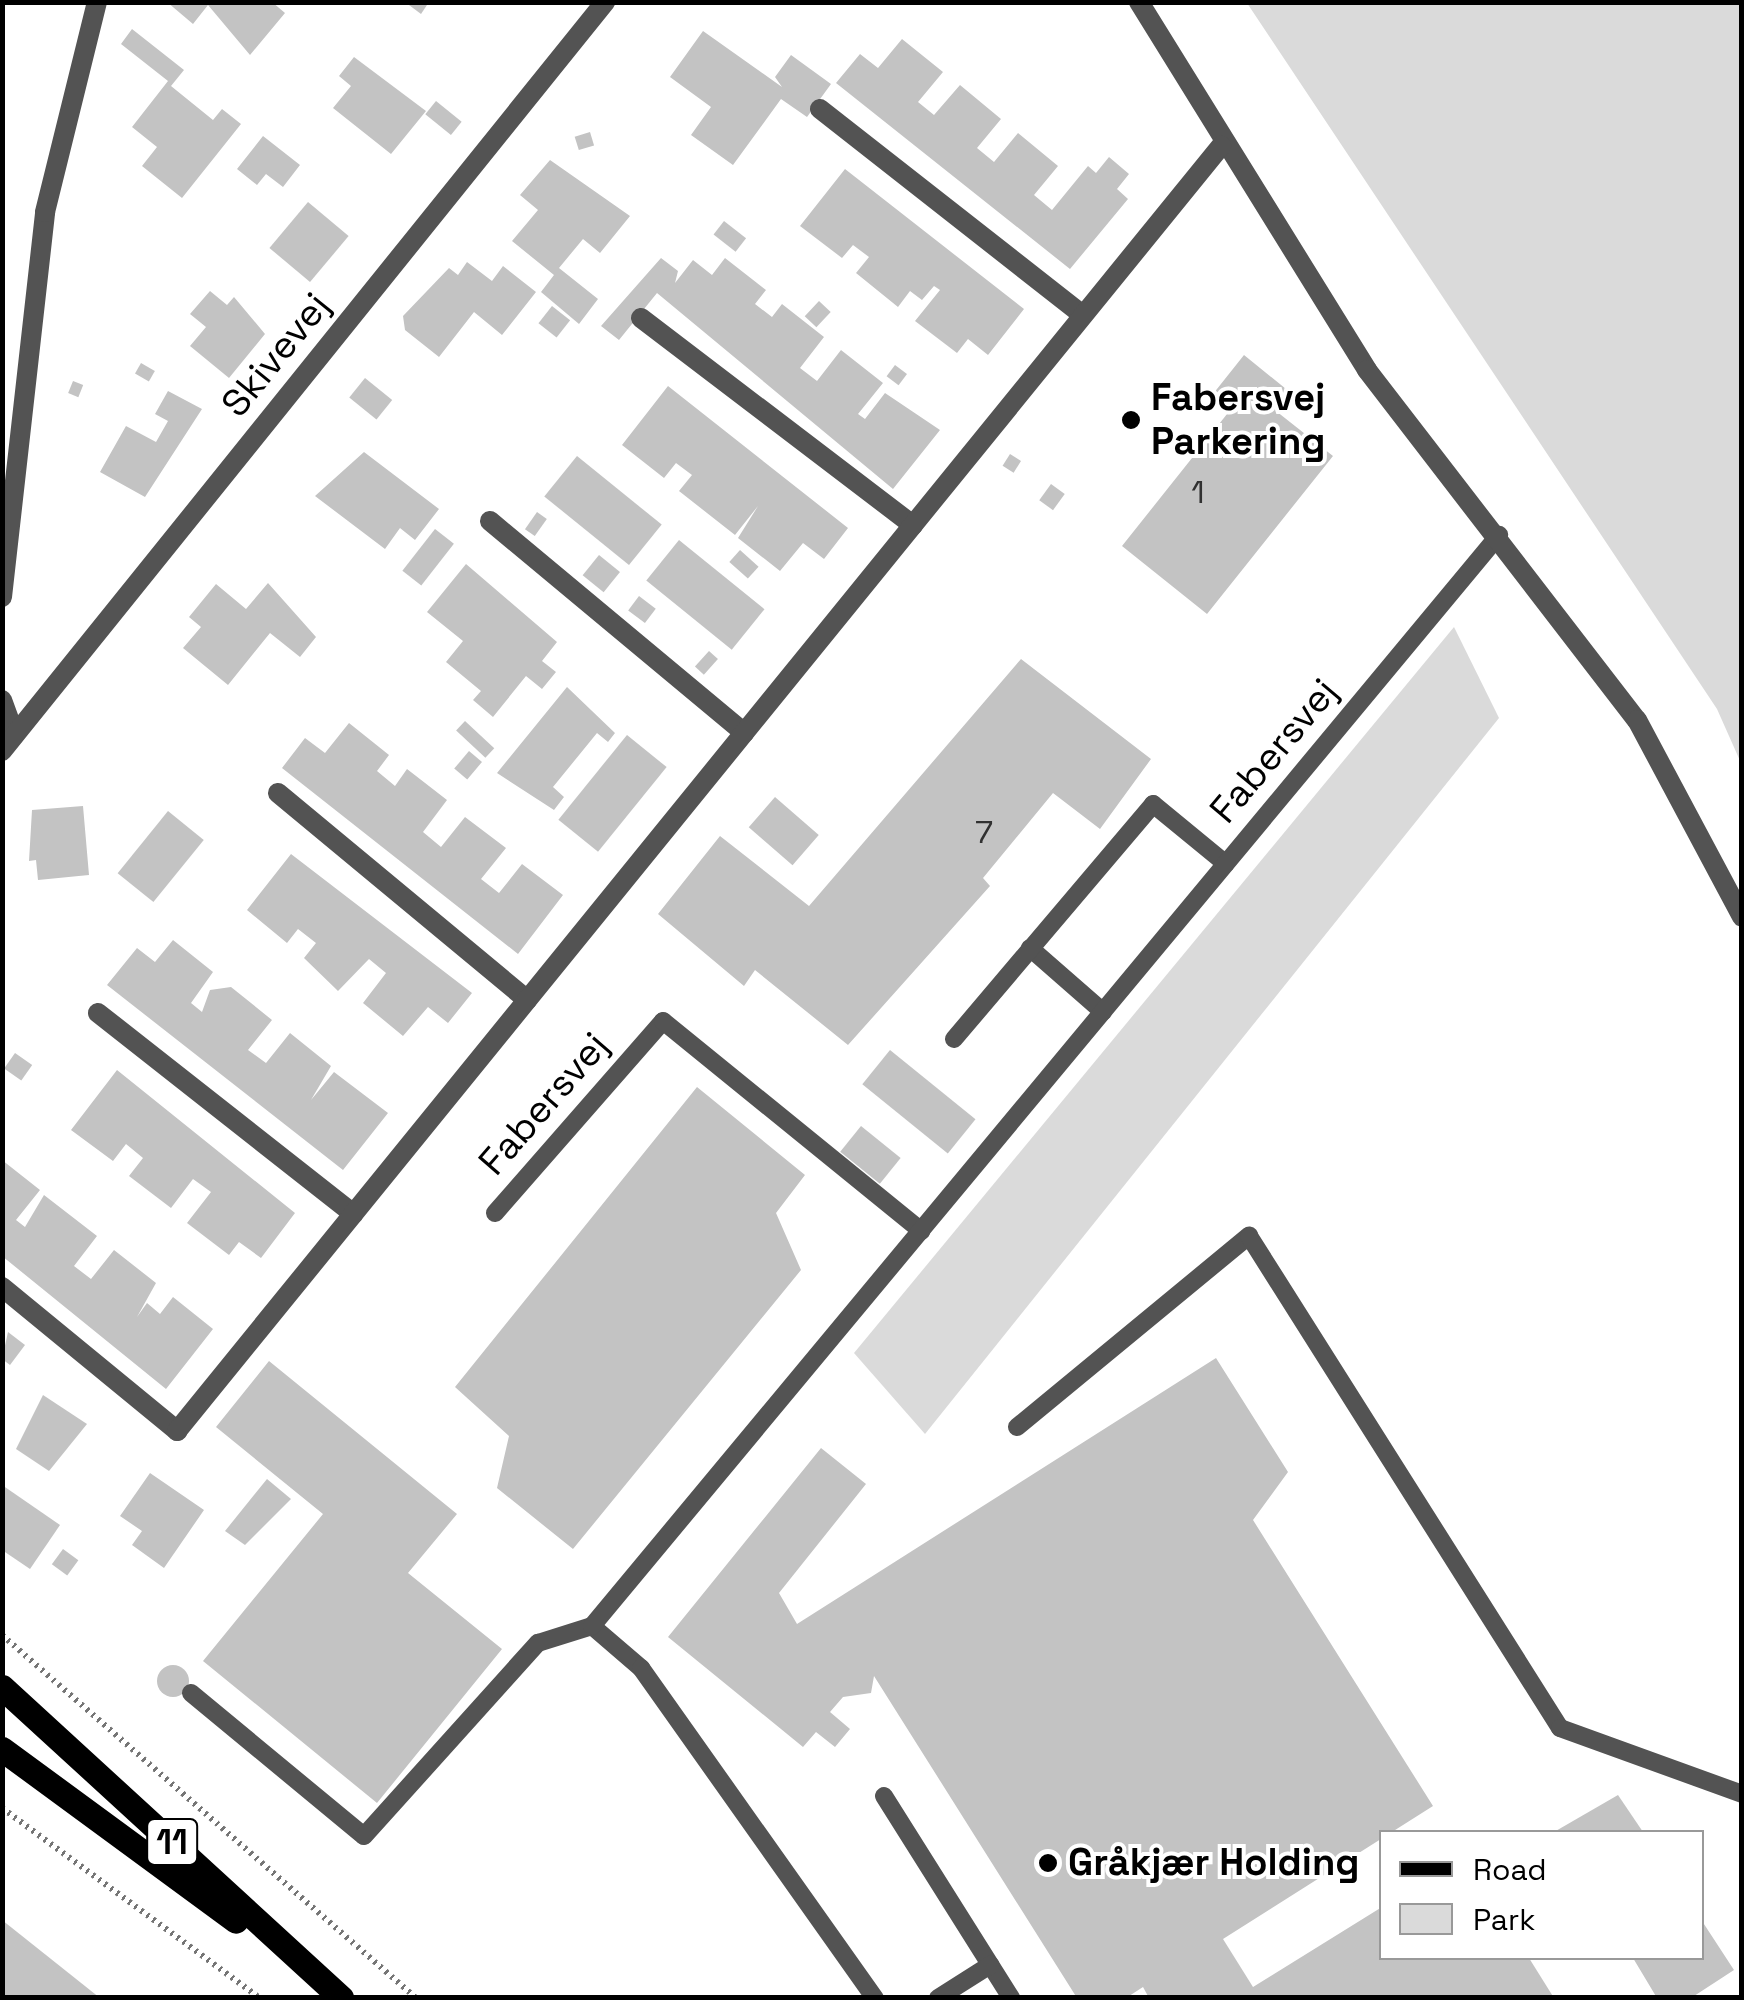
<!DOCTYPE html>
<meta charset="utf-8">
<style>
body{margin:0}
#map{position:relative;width:1744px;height:2000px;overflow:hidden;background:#fff;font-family:"Space Grotesk",sans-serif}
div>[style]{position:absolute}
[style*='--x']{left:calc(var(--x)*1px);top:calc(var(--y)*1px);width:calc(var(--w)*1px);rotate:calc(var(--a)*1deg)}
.green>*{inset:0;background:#dadada}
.building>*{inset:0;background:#c3c3c3;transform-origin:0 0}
.round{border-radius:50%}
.path>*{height:6px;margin-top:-3px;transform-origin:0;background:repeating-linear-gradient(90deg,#757575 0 2.5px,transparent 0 7.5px)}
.service>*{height:18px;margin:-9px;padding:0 9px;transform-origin:9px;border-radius:9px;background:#535353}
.minor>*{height:20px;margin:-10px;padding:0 10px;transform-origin:10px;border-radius:10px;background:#535353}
.tertiary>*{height:20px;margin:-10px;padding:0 10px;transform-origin:10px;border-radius:10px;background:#535353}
.primary>*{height:25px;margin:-12.5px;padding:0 12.5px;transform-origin:12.5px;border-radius:12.5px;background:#000}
.dots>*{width:28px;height:28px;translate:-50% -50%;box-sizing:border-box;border:5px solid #fff;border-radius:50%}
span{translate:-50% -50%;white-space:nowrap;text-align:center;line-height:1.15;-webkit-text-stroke:8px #fff;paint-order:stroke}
.number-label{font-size:32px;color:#313131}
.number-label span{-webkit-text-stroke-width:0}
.shield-label span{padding:2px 8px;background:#fff;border:2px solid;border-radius:8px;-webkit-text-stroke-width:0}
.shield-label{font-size:35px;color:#000;font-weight:700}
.street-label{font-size:38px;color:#000}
.poi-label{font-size:38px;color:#000;font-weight:700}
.left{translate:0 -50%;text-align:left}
.frame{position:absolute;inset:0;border:5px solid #000;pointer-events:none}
.legend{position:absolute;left:1379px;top:1830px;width:325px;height:130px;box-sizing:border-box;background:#fff;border:2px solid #999;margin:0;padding:12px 18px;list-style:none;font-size:30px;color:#000}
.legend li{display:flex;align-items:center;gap:20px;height:50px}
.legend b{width:50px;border:2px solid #999}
</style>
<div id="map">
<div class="green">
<div style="clip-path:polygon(1247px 3px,1741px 3px,1741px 763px,1717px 709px)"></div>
<div style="clip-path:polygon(1454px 627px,1499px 718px,925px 1434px,854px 1353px)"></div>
</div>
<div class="building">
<div style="clip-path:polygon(167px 2px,272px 2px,285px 13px,250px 55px,208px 5px,193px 24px)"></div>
<div style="clip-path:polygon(405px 2px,429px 2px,421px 14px)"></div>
<div style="clip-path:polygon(132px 29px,184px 70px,171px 86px,213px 120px,222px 109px,241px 124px,182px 198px,142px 166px,157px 147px,132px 127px,168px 81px,121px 44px)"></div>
<div style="clip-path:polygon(703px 31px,782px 87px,775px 77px,791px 55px,831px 84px,807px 117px,781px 99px,733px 165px,691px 135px,711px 107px,670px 77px)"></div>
<div style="clip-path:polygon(902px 39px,943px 72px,918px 102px,934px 115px,960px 85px,1001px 119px,977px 148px,994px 162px,1018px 133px,1058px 166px,1034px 195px,1052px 210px,1088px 166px,1096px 173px,1109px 157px,1129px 174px,1117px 189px,1128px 199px,1070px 269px,836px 83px,860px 54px,878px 68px)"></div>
<div style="clip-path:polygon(354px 57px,426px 111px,391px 154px,333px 108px,351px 86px,339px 76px)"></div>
<div style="left:436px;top:101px;width:33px;height:17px;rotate:39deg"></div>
<div style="left:590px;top:132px;width:14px;height:16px;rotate:73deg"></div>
<div style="clip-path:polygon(263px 136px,300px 165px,283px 187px,266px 174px,257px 185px,237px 169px)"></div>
<div style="clip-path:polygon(550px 160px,630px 216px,600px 253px,583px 239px,559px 268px,598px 299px,579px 324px,541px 292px,554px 275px,512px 241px,538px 210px,520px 195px)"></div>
<div style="clip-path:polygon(845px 169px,1024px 309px,988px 355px,968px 339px,957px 353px,915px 321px,940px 290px,934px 286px,922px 300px,910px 291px,898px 307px,856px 273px,869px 257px,853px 245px,842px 258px,800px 226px)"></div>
<div style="left:308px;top:202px;width:53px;height:60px;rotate:40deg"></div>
<div style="left:724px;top:221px;width:28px;height:17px;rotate:38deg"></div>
<div style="clip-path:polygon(661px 258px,678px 271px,675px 283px,693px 260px,712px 275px,725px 258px,766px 290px,755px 304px,772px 317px,782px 304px,824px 337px,800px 368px,817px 381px,841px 350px,883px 383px,858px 414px,865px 419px,885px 393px,940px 430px,893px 489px,657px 293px,619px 340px,601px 326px)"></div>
<div style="clip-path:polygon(467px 262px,492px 281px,503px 266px,536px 292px,502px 335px,474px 312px,439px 357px,405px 330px,403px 316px,449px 268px,458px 275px)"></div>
<div style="clip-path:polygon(210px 291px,227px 305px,234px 297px,265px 334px,229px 378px,190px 346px,206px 327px,190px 314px)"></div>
<div style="left:819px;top:301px;width:16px;height:21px;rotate:43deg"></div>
<div style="left:552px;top:306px;width:23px;height:22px;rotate:38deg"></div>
<div style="clip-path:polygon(1244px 355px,1291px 393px,1276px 411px,1333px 456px,1207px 614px,1122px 546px,1231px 409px,1213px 394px)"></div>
<div style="left:141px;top:363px;width:16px;height:12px;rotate:30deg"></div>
<div style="left:895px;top:365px;width:15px;height:14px;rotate:37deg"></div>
<div style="left:365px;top:378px;width:35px;height:25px;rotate:39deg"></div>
<div style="left:73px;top:381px;width:11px;height:13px;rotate:22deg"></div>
<div style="clip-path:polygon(668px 386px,848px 528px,824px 559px,803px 543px,780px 571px,738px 538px,758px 506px,735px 535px,679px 491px,692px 475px,676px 463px,664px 478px,622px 445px)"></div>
<div style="clip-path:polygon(168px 391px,202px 409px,145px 497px,100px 472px,126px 426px,156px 442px,168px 421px,155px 414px)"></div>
<div style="clip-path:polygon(364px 452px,439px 509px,415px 540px,400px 528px,385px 549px,315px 496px)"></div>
<div style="left:1010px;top:454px;width:13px;height:14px;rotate:32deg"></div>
<div style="left:577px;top:456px;width:109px;height:52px;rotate:39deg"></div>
<div style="left:1051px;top:484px;width:17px;height:20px;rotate:36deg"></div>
<div style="left:537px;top:512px;width:12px;height:21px;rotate:35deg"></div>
<div style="left:435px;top:529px;width:24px;height:53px;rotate:38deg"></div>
<div style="left:679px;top:540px;width:110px;height:52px;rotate:39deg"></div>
<div style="left:740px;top:550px;width:25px;height:16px;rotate:42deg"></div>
<div style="left:599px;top:555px;width:27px;height:26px;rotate:39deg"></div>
<div style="clip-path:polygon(466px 564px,557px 642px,542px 661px,556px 672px,542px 689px,526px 676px,493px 717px,473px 700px,481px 691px,446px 662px,463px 641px,427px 612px)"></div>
<div style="clip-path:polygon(268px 583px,316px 637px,300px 657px,270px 633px,228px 685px,183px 648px,201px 627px,189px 617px,216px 584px,246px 609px)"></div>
<div style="left:639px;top:596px;width:21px;height:18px;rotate:37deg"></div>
<div style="left:709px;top:651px;width:12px;height:21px;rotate:42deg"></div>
<div style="clip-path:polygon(1021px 659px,1151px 759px,1100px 829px,1053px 793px,983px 878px,990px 886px,848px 1045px,755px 970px,744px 986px,658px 914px,720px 836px,809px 906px)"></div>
<div style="clip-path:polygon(567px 687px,615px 733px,608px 742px,597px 733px,553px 787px,564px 797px,554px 810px,497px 773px)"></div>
<div style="left:465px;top:721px;width:40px;height:13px;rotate:43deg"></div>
<div style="clip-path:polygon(349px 723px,389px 755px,377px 771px,395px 786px,407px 769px,447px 800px,423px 832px,441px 847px,465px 817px,506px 848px,481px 879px,499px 893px,522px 864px,563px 895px,518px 954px,282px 768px,305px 738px,325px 753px)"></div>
<div style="left:627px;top:735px;width:51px;height:109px;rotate:39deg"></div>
<div style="left:469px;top:751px;width:17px;height:23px;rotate:40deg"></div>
<div style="left:775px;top:797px;width:58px;height:40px;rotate:41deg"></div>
<div style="clip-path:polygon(83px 806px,89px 875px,38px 880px,36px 860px,29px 861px,32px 810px)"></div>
<div style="left:168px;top:811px;width:46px;height:80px;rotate:39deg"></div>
<div style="clip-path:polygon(291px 854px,472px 993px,448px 1023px,428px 1007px,403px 1036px,363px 1003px,386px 973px,369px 959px,338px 991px,304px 958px,316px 943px,298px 929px,287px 943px,247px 910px)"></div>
<div style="clip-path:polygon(173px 940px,213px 972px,191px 1003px,202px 1012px,210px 990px,231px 987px,272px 1020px,248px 1050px,266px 1063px,290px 1033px,331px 1066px,311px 1100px,334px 1072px,388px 1113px,343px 1170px,107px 985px,137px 948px,155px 962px)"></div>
<div style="left:890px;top:1050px;width:110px;height:44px;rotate:39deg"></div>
<div style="left:15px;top:1053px;width:21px;height:19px;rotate:35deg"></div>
<div style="clip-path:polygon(117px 1070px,295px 1213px,261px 1258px,239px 1242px,229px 1255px,187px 1223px,211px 1192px,193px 1179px,171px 1208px,129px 1176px,143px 1158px,126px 1144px,113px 1161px,71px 1130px)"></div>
<div style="clip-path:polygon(697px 1087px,805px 1175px,776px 1213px,801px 1270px,573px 1549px,497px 1488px,509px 1436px,455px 1387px)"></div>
<div style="left:861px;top:1126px;width:51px;height:33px;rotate:39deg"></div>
<div style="clip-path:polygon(2px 1160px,40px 1190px,16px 1220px,25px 1227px,44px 1195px,97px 1236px,74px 1266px,91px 1279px,114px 1250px,156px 1283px,137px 1317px,147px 1303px,160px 1314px,173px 1297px,213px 1329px,166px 1389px,2px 1256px)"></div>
<div style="clip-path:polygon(8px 1332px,25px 1345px,10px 1365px,2px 1359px)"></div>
<div style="clip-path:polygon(1216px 1358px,1288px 1472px,1253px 1520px,1433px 1806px,1223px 1939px,1253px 1987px,1382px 1907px,1382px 1958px,1529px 1958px,1554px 1998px,1149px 1998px,1143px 1987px,1126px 1998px,1077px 1998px,874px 1676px,871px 1693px,843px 1697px,830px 1712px,850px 1729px,835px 1747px,816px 1732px,803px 1747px,668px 1637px,821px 1448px,866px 1484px,779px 1593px,797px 1624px)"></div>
<div style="clip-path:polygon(269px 1361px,457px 1514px,408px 1573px,502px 1649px,377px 1803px,203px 1661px,323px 1514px,216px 1427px)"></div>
<div style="clip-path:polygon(43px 1395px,87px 1424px,49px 1471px,16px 1449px)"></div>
<div style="clip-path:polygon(150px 1473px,204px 1510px,164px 1568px,132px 1545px,142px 1531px,120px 1516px)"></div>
<div style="clip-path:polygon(267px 1479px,291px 1499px,245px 1545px,225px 1531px)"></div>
<div style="clip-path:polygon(2px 1485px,60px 1525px,30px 1569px,2px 1550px)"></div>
<div style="left:63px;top:1549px;width:19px;height:19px;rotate:36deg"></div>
<div class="round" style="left:157px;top:1665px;width:32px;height:32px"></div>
<div style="clip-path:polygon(1618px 1795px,1643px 1832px,1554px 1832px)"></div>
<div style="clip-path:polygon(2px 1920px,100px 1998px,2px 1998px)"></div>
<div style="clip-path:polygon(1702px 1921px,1734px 1970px,1691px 1998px,1657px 1998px,1633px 1958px,1702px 1958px)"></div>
</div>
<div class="path">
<div style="--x:2;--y:1635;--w:551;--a:41.24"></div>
<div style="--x:2;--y:1808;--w:320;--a:36.4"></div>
</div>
<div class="service">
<div style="--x:1030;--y:948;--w:97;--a:41.2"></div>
<div style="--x:954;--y:1039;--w:308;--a:-49.7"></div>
<div style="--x:1153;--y:804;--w:94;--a:39.4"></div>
<div style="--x:495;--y:1213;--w:255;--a:-48.8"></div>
<div style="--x:663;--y:1021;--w:333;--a:39.1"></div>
<div style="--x:1017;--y:1427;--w:301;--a:-39.5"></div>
<div style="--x:1249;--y:1236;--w:582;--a:57.7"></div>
<div style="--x:1560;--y:1728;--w:194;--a:19.9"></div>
<div style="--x:592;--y:1626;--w:65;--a:40.6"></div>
<div style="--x:641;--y:1668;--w:405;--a:54.7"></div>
<div style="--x:191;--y:1693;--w:224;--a:39.6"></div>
<div style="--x:364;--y:1836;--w:260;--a:-48"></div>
<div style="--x:538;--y:1643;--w:57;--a:-17.5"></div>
<div style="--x:592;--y:1626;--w:1419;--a:-50.26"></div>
<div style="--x:884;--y:1796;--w:239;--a:57.8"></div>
<div style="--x:938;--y:1998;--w:62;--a:-32.4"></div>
</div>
<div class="minor">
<div style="--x:1139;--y:2;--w:433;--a:58.2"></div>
<div style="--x:1367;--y:370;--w:442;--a:52.4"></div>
<div style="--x:1637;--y:720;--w:223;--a:61.9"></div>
<div style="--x:820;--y:109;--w:334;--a:38.1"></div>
<div style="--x:641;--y:318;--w:342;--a:37.3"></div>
<div style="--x:490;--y:521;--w:331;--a:39.8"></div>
<div style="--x:2;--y:597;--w:387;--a:-83.6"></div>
<div style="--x:45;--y:212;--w:216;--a:-76.1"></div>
<div style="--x:2;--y:700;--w:37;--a:70"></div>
<div style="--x:278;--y:793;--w:324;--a:39.7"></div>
<div style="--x:98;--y:1013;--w:325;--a:38.2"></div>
<div style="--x:2;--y:1287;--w:227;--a:39.4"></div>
<div style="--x:177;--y:1431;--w:1656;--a:-50.91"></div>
</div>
<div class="tertiary">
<div style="--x:2;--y:751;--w:962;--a:-51.16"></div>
</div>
<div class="primary">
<div style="--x:2;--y:1687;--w:460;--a:42.5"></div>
<div style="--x:2;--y:1749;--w:290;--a:36.3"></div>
</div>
<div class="dots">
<div style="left:1131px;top:420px;background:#000"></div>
<div style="left:1048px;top:1863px;background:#000"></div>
</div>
<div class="number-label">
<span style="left:1198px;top:492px">1</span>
<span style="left:984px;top:832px">7</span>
</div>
<div class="shield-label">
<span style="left:172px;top:1842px">11</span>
</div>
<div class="street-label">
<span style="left:276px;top:355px;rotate:-51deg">Skivevej</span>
<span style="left:1274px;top:751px;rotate:-50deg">Fabersvej</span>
<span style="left:544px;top:1104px;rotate:-49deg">Fabersvej</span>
</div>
<div class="poi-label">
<span class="left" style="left:1151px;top:420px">Fabersvej<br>Parkering</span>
<span class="left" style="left:1068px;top:1863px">Gråkjær Holding</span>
</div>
<div class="frame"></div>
<ul class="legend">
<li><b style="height:12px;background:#000"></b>Road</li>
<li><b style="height:28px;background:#dadada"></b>Park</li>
</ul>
</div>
